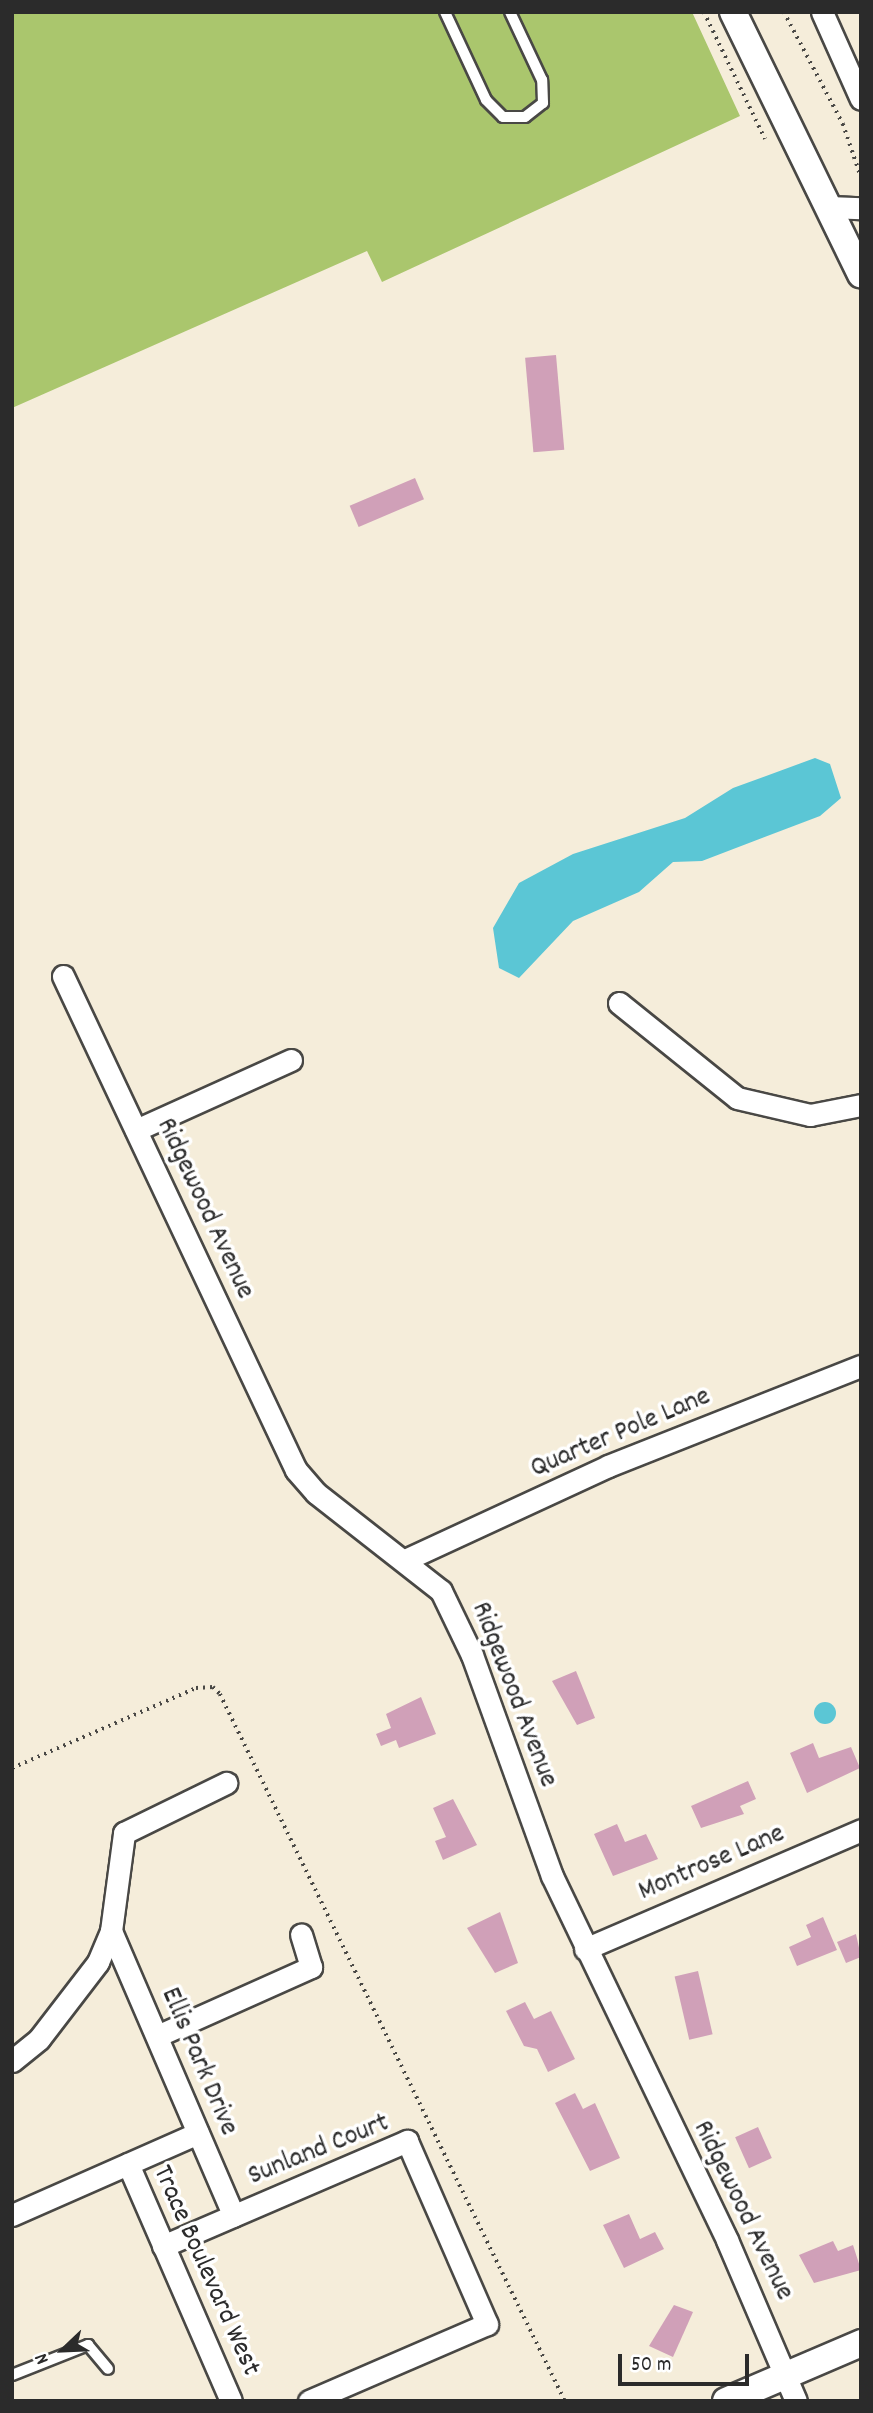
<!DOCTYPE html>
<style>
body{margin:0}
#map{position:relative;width:873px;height:2413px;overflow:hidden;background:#f5edda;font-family:Dekko,sans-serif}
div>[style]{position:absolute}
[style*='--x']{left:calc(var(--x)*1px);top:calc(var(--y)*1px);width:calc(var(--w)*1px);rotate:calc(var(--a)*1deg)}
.green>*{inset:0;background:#aac66d}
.water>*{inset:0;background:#5bc6d5}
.round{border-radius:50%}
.building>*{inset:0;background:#d0a0b8;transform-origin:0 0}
.path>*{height:3.5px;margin-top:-1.75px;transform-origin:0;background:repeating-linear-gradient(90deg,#494845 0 2px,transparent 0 7px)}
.roads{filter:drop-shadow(2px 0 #494845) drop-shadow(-2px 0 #494845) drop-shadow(0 2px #494845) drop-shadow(0 -2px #494845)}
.service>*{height:10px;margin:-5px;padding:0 5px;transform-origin:5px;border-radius:5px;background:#fff}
.minor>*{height:21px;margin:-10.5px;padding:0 10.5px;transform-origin:10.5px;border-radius:10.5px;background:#fff}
.tertiary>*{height:26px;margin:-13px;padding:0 13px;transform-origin:13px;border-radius:13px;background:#fff}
span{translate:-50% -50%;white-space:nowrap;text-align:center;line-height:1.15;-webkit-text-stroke:7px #fff;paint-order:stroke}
.street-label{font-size:28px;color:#2b2b2b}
.frame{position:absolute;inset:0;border:14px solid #2b2b2b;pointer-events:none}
.north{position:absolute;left:28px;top:2315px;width:70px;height:70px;-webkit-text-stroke:5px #fff;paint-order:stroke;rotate:247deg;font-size:19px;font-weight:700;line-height:28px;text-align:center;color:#2b2b2b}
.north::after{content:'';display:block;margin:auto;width:24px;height:32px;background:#2b2b2b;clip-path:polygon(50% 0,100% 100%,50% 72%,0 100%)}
.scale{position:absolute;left:618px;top:2354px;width:131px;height:32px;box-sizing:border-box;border:4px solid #2b2b2b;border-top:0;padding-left:9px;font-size:21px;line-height:24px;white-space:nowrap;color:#2b2b2b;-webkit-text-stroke:5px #fff;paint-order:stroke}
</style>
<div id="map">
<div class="green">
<div style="clip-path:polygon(12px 12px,692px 12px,740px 116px,382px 282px,367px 251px,12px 408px)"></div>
</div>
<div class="water">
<div style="clip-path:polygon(815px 758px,830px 764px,841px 798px,820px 816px,702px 861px,673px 862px,639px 892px,573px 921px,519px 978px,499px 968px,493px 928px,519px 883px,573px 854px,685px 818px,733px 788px)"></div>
<div class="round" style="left:814px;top:1702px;width:22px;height:22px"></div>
</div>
<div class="building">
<div style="left:556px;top:355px;width:95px;height:31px;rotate:85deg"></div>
<div style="left:415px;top:478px;width:23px;height:71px;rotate:67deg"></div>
<div style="clip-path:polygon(576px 1671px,595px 1718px,577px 1725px,552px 1681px)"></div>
<div style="clip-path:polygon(421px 1697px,436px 1734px,399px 1748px,396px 1740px,381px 1746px,376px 1734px,391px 1728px,386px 1714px)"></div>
<div style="clip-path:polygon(813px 1743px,819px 1758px,851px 1747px,860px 1768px,807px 1793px,790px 1753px)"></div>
<div style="clip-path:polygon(748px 1781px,756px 1799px,740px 1806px,744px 1814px,701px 1828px,691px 1806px)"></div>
<div style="clip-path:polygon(453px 1799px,477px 1845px,443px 1860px,435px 1841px,446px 1837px,433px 1808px)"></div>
<div style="clip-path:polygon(617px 1824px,625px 1842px,646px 1834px,658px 1859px,613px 1876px,594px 1834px)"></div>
<div style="clip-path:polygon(500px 1912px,518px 1963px,495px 1973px,467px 1928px)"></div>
<div style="clip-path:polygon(823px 1917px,837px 1950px,797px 1966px,789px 1947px,811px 1937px,806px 1925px)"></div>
<div style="clip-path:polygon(856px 1934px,861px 1957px,846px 1963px,837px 1942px)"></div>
<div style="left:698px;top:1971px;width:65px;height:24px;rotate:77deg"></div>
<div style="clip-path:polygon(525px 2002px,534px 2019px,551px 2011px,575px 2059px,548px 2072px,537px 2049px,524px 2046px,506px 2011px)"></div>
<div style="clip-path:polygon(575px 2093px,583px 2109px,595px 2103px,620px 2158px,590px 2171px,555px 2103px)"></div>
<div style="left:758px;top:2127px;width:34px;height:25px;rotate:66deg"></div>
<div style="clip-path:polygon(629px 2214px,640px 2239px,655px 2232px,664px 2249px,624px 2268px,603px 2225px)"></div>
<div style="clip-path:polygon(833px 2241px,838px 2251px,853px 2245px,861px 2270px,814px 2283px,799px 2255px)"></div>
<div style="clip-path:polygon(674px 2305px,693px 2312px,673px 2357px,649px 2346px)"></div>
</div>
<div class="path">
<div style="--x:704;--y:12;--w:141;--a:64.3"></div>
<div style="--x:784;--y:12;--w:127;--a:62.2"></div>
<div style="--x:843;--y:124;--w:56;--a:71.2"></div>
<div style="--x:12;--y:1768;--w:201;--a:-23.5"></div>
<div style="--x:196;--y:1688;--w:17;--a:-3"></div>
<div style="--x:213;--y:1687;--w:10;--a:45"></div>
<div style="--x:220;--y:1694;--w:787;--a:63.99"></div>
</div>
<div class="roads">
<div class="service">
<div style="--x:445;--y:12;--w:97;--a:65"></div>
<div style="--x:486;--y:100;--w:24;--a:45"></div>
<div style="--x:503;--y:117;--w:22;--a:0"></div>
<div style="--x:525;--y:117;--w:23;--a:-38"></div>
<div style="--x:543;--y:103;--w:23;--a:-92"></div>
<div style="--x:542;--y:80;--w:75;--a:-115.2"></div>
<div style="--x:12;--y:2375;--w:82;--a:-21.5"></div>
<div style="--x:88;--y:2345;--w:31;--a:50"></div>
</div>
<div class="minor">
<div style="--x:822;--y:12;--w:95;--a:65.9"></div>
<div style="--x:828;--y:207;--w:33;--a:2"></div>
<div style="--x:63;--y:976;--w:546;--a:64.75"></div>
<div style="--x:296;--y:1470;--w:30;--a:49"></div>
<div style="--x:316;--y:1493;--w:159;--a:38.1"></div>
<div style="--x:441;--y:1591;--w:71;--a:64.2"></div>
<div style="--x:472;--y:1655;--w:235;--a:70.1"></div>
<div style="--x:552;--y:1876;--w:404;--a:64.3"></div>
<div style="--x:727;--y:2240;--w:175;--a:66.8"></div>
<div style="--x:619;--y:1003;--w:151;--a:38.8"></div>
<div style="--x:737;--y:1098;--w:75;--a:13.1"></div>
<div style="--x:810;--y:1115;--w:52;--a:-11.1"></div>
<div style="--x:136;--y:1130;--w:170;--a:-24.3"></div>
<div style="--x:405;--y:1560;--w:224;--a:-24.8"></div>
<div style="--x:608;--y:1466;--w:272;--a:-21.6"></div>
<div style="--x:111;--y:1931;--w:310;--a:66.7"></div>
<div style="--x:585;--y:1949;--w:301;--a:-23.3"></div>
<div style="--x:157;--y:2036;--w:169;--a:-24.1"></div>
<div style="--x:311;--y:1967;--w:34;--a:-107"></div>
<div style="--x:12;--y:2061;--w:35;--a:-39"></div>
<div style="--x:39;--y:2039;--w:97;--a:-52.5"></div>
<div style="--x:98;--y:1962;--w:34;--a:-67"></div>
<div style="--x:111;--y:1931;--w:99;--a:-82.4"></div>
<div style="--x:124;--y:1833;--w:114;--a:-26.1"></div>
<div style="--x:128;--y:2164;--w:258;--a:66.5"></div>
<div style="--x:12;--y:2215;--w:203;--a:-23.8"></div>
<div style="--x:163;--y:2246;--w:266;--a:-23.3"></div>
<div style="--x:407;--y:2141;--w:200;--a:66.4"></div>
<div style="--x:487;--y:2324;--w:194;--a:156.6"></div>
</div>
<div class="tertiary">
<div style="--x:733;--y:12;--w:292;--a:64"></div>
<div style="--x:726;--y:2401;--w:147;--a:-23.2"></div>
</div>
</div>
<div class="street-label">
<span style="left:204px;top:1209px;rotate:65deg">Ridgewood Avenue</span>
<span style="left:621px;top:1434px;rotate:-23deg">Quarter Pole Lane</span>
<span style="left:513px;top:1695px;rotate:69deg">Ridgewood Avenue</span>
<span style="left:712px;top:1864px;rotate:-23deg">Montrose Lane</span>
<span style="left:198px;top:2062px;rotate:67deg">Ellis Park Drive</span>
<span style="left:319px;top:2151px;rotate:-22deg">Sunland Court</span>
<span style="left:742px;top:2211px;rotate:64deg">Ridgewood Avenue</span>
<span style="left:205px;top:2271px;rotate:66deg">Trace Boulevard West</span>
</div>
<div class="frame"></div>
<div class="north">N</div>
<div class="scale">50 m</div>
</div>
